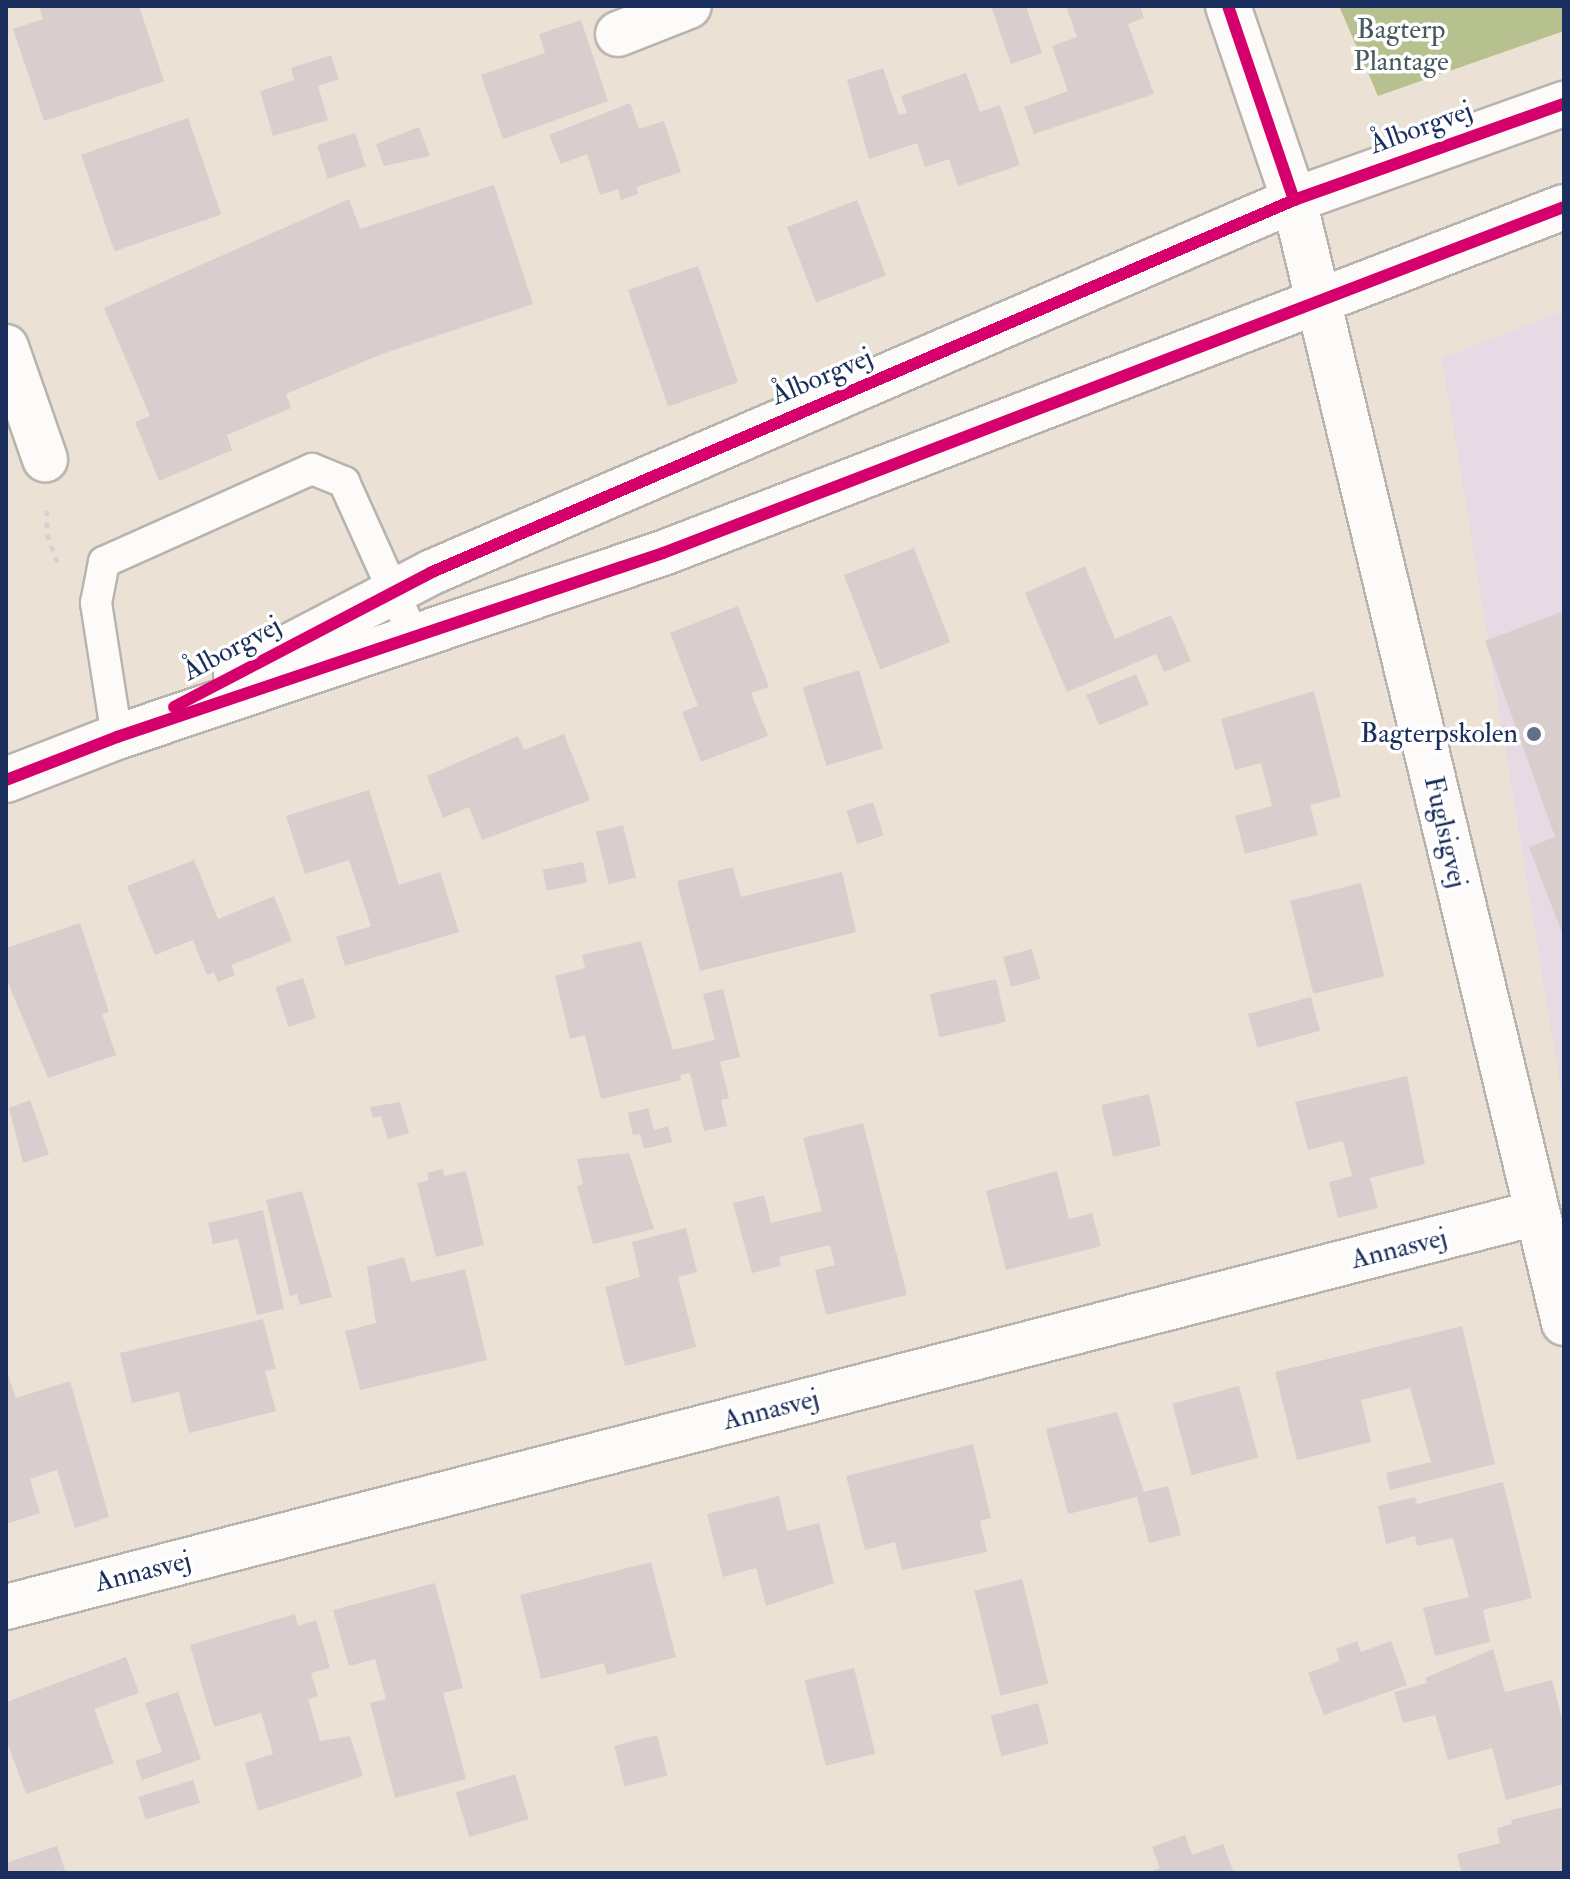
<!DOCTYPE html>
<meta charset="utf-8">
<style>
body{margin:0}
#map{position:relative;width:1570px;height:1879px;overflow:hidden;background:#ebe2d5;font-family:"IM FELL Double Pica",serif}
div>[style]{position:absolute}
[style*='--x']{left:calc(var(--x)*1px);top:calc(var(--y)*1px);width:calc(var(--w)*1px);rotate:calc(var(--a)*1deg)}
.built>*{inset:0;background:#e7dae4}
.forest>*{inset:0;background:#b7c190}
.building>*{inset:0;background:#d9cdce;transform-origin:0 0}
.path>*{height:5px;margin-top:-2.5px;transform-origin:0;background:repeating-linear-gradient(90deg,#d5d4d2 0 6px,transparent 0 12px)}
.roads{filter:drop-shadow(2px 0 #b7b3af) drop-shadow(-2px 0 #b7b3af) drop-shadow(0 2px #b7b3af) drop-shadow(0 -2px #b7b3af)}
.service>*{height:30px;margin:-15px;padding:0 15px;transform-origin:15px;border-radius:15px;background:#fcfbf9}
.minor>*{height:44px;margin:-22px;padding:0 22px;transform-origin:22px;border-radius:22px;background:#fcfbf9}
.tertiary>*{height:44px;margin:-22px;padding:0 22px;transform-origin:22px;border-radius:22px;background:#fcfbf9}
.secondary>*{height:44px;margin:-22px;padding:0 22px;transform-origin:22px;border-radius:22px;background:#fcfbf9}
.cycleway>*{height:12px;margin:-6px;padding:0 6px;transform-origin:6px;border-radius:6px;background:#d6006c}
.dots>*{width:22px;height:22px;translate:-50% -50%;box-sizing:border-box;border:4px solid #fff;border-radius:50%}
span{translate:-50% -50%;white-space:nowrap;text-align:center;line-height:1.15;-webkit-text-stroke:7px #fff;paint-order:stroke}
.park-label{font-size:28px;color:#485a5f}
.street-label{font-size:28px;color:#1b2f5e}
.poi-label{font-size:28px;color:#1b2f5e}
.right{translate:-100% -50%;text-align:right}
.frame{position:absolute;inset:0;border:8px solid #1b2f5e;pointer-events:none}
</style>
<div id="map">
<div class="built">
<div style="clip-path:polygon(1564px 311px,1564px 1109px,1442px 358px)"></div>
</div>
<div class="forest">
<div style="clip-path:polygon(1339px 6px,1564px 6px,1564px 31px,1378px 96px)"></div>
</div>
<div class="building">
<div style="clip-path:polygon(39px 6px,139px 6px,164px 81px,44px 121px,13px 29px,43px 19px)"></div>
<div style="clip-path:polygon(991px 6px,1026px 6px,1042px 53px,1011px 64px)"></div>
<div style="clip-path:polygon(1066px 6px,1140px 6px,1144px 18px,1128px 24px,1154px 94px,1034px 134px,1024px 107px,1068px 91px,1052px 46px,1077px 37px)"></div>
<div style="clip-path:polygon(581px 20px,608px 101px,503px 139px,481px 75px,545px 53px,539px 34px)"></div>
<div style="clip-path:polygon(331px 55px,339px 79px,318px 86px,328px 120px,273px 136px,260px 91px,294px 80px,291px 68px)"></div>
<div style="clip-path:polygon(883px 68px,899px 115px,907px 113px,901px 96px,966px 73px,980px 112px,1000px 105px,1020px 165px,958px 186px,949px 159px,925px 167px,917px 143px,869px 159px,847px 80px)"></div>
<div style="clip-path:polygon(630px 103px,639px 129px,664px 121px,681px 172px,636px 187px,638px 194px,621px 200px,618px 189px,600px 195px,587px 154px,561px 164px,549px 135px)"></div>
<div style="left:188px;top:118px;width:102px;height:113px;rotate:71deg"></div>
<div style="clip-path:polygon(419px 127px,430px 156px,384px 166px,376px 144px)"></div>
<div style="left:355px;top:133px;width:35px;height:40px;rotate:72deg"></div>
<div style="clip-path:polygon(494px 185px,533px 304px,382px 354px,286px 394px,291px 408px,227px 435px,232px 450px,159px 481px,135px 422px,150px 416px,104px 308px,349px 199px,360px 229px)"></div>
<div style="left:857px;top:200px;width:81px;height:75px;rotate:69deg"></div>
<div style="left:698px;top:266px;width:123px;height:74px;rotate:71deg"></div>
<div style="left:914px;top:548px;width:101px;height:75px;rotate:69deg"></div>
<div style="clip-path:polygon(1085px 566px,1115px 639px,1171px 615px,1191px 661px,1164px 672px,1156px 654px,1067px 692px,1025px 593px)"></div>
<div style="clip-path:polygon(738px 606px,769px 687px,751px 693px,768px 736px,701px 762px,682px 712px,698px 706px,670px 633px)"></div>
<div style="clip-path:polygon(1564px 611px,1564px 938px,1529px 847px,1555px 837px,1485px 641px)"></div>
<div style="left:859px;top:670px;width:82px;height:59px;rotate:73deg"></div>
<div style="left:1136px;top:674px;width:33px;height:54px;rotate:67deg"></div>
<div style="clip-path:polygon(1314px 691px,1341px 797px,1310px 805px,1318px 835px,1245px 854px,1235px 816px,1272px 806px,1261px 763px,1235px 770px,1221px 719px)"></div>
<div style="clip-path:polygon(564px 734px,590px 800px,482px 840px,469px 807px,443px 818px,427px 776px,518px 736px,524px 750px)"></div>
<div style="clip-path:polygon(369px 790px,399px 885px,440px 872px,459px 932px,345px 966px,336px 937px,371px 926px,349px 860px,305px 874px,286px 816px)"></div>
<div style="left:873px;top:802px;width:35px;height:28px;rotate:72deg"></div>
<div style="left:623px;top:825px;width:54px;height:28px;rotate:76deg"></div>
<div style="clip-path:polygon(194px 860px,218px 919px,274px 896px,292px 941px,231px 965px,235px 975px,218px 982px,214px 972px,207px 975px,193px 940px,155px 955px,127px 886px)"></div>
<div style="left:583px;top:862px;width:21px;height:41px;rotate:79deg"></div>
<div style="clip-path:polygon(733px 867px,741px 897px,842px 872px,856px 932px,700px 971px,677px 881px)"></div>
<div style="left:1361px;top:883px;width:96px;height:73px;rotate:76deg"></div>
<div style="clip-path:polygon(80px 923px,109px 1012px,102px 1014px,116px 1055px,48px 1078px,6px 978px,6px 948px)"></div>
<div style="clip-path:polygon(641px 941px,673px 1050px,715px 1040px,703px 994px,723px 989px,740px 1057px,720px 1062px,729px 1098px,721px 1100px,727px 1126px,704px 1131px,690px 1073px,680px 1075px,681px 1080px,601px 1099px,585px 1035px,570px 1039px,555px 976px,585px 968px,582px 955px)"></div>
<div style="left:1032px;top:949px;width:31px;height:30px;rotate:75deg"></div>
<div style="left:303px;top:978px;width:42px;height:29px;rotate:72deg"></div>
<div style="left:996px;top:979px;width:44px;height:68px;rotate:77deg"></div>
<div style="left:1311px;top:997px;width:35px;height:65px;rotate:75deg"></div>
<div style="clip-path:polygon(1407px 1076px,1425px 1164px,1370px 1178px,1378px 1208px,1338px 1218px,1329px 1182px,1352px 1176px,1343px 1141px,1308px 1150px,1295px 1102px)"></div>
<div style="left:1149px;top:1094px;width:53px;height:49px;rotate:77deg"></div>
<div style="clip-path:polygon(30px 1100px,49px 1154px,23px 1163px,9px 1108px)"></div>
<div style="clip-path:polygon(400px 1102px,409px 1133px,388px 1139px,381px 1116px,373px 1118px,370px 1107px)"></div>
<div style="clip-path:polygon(648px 1108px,654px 1130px,668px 1126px,672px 1142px,644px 1149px,640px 1134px,633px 1135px,628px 1113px)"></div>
<div style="clip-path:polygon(863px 1123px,907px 1295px,826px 1315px,815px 1270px,835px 1265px,830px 1245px,779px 1257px,781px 1266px,752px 1273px,733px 1203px,764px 1195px,771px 1223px,822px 1211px,803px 1138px)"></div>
<div style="clip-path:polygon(629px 1153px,654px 1229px,593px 1244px,577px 1186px,583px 1184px,577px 1159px)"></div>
<div style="clip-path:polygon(443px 1169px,444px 1176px,466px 1171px,484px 1245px,436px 1257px,417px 1183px,429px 1180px,427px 1173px)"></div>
<div style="clip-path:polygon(1057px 1171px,1069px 1219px,1092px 1213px,1101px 1246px,1006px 1270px,986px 1191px)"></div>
<div style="clip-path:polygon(302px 1191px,332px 1297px,300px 1305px,297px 1294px,290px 1296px,266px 1200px)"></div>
<div style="clip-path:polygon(263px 1210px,284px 1309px,257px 1315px,238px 1239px,213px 1244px,208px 1223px)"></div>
<div style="clip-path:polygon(686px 1228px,697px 1272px,678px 1277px,696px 1347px,625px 1366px,605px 1287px,640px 1277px,632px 1242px)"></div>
<div style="clip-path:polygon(404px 1257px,411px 1282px,465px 1269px,487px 1360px,360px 1390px,345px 1331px,376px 1323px,367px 1267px)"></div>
<div style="clip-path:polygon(263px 1319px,276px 1369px,265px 1371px,276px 1411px,189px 1433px,179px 1392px,132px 1403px,120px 1353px)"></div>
<div style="clip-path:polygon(1462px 1326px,1495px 1464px,1390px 1490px,1386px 1473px,1431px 1462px,1410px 1388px,1361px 1400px,1371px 1442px,1297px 1460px,1275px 1372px)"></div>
<div style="clip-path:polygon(6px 1369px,16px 1398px,70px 1381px,109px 1517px,75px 1528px,57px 1470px,30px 1479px,40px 1513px,6px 1524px)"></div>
<div style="left:1239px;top:1386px;width:74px;height:69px;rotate:75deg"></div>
<div style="clip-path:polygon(1117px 1412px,1144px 1492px,1168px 1486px,1181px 1535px,1149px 1543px,1137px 1497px,1068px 1514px,1046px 1429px)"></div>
<div style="clip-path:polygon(973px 1444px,991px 1518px,980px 1521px,987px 1552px,902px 1570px,895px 1542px,865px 1550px,846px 1476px)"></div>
<div style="clip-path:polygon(1503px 1482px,1532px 1598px,1483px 1610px,1490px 1642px,1435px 1656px,1423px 1608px,1469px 1597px,1453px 1538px,1417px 1546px,1415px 1536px,1386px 1544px,1378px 1506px,1415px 1497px,1417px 1504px)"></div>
<div style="clip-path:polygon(779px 1496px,787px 1531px,819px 1523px,834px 1583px,766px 1606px,756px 1568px,723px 1577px,707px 1514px)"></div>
<div style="clip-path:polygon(651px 1562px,676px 1657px,607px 1675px,604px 1663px,541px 1679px,520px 1595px)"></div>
<div style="left:1022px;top:1579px;width:108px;height:49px;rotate:76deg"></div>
<div style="clip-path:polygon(435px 1583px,463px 1688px,443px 1693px,466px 1779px,395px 1798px,370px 1703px,386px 1699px,375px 1659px,349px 1666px,333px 1610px)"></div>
<div style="clip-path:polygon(295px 1614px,298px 1626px,316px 1620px,330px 1668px,311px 1673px,318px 1696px,308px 1699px,320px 1741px,350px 1736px,363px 1776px,258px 1811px,245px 1763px,273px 1754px,261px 1713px,214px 1727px,190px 1645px)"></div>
<div style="clip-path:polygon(1357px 1641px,1361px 1652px,1391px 1641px,1407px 1685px,1324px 1715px,1308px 1673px,1340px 1661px,1336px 1649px)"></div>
<div style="clip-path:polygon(1493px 1649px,1505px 1692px,1552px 1680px,1564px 1726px,1564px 1784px,1506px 1800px,1492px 1748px,1448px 1760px,1435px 1715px,1403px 1723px,1394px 1692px,1427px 1683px,1425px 1678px)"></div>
<div style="clip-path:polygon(126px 1657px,139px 1693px,94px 1709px,114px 1763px,26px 1794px,6px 1739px,6px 1702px)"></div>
<div style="left:854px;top:1668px;width:88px;height:51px;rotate:76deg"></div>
<div style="clip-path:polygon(178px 1692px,201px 1759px,142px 1780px,135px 1761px,162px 1752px,145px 1703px)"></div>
<div style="left:1038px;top:1703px;width:42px;height:49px;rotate:75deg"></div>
<div style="left:657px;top:1735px;width:42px;height:44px;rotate:76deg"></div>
<div style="left:515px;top:1774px;width:47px;height:62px;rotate:73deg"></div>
<div style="left:193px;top:1780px;width:24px;height:57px;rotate:73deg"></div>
<div style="clip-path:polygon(1564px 1807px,1564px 1873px,1462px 1873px,1457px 1854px,1500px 1843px,1497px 1828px,1512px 1824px,1511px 1820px)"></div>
<div style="clip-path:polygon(1185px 1835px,1192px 1855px,1223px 1844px,1234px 1873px,1147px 1873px,1160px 1868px,1152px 1847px)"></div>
<div style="clip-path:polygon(57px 1846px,66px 1873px,6px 1873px,6px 1863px)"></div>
</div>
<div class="path">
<div style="--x:47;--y:510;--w:24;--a:90"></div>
<div style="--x:47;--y:534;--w:30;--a:70"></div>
</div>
<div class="roads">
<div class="service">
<div style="--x:117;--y:737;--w:136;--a:-98.9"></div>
<div style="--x:96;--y:603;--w:42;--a:-79"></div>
<div style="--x:104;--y:562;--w:228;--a:-24.1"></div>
<div style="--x:312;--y:469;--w:35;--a:22"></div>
<div style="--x:344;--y:482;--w:170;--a:65.7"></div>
</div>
<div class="minor">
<div style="--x:618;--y:34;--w:76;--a:-21.5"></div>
<div style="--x:1294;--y:200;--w:1155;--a:76.48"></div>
<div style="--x:6;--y:347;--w:119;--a:70.8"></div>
<div style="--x:6;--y:1607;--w:1580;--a:-14.44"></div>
</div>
<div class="tertiary">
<div style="--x:1228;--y:6;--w:205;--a:71.2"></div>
</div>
<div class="secondary">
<div style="--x:236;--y:674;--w:221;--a:-27.5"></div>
<div style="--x:432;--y:572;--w:939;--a:-23.34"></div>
<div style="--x:1294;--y:200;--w:287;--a:-19.6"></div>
<div style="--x:6;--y:780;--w:119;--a:-21.2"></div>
<div style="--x:117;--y:737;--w:576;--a:-18.62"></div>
<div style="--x:663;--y:553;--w:965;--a:-21.01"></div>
</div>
</div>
<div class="cycleway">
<div style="--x:1228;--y:6;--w:205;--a:71.2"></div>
<div style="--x:174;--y:707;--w:291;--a:-27.6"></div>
<div style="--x:432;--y:572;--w:939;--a:-23.34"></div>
<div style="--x:1294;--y:200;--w:287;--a:-19.6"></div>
<div style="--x:6;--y:780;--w:119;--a:-21.2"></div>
<div style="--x:117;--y:737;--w:576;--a:-18.62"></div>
<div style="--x:663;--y:553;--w:965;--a:-21.01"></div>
</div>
<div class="dots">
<div style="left:1534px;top:734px;background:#646e88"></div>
</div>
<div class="park-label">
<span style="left:1401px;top:46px">Bagterp<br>Plantage</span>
</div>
<div class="street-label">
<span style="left:1421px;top:128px;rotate:-20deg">Ålborgvej</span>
<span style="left:822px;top:377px;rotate:-23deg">Ålborgvej</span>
<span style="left:232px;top:649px;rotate:-28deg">Ålborgvej</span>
<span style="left:1445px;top:832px;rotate:77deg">Fuglsigvej</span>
<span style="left:1399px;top:1249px;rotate:-14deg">Annasvej</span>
<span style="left:771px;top:1410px;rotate:-14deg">Annasvej</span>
<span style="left:143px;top:1572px;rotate:-14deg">Annasvej</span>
</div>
<div class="poi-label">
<span class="right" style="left:1518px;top:734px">Bagterpskolen</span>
</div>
<div class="frame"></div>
</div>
